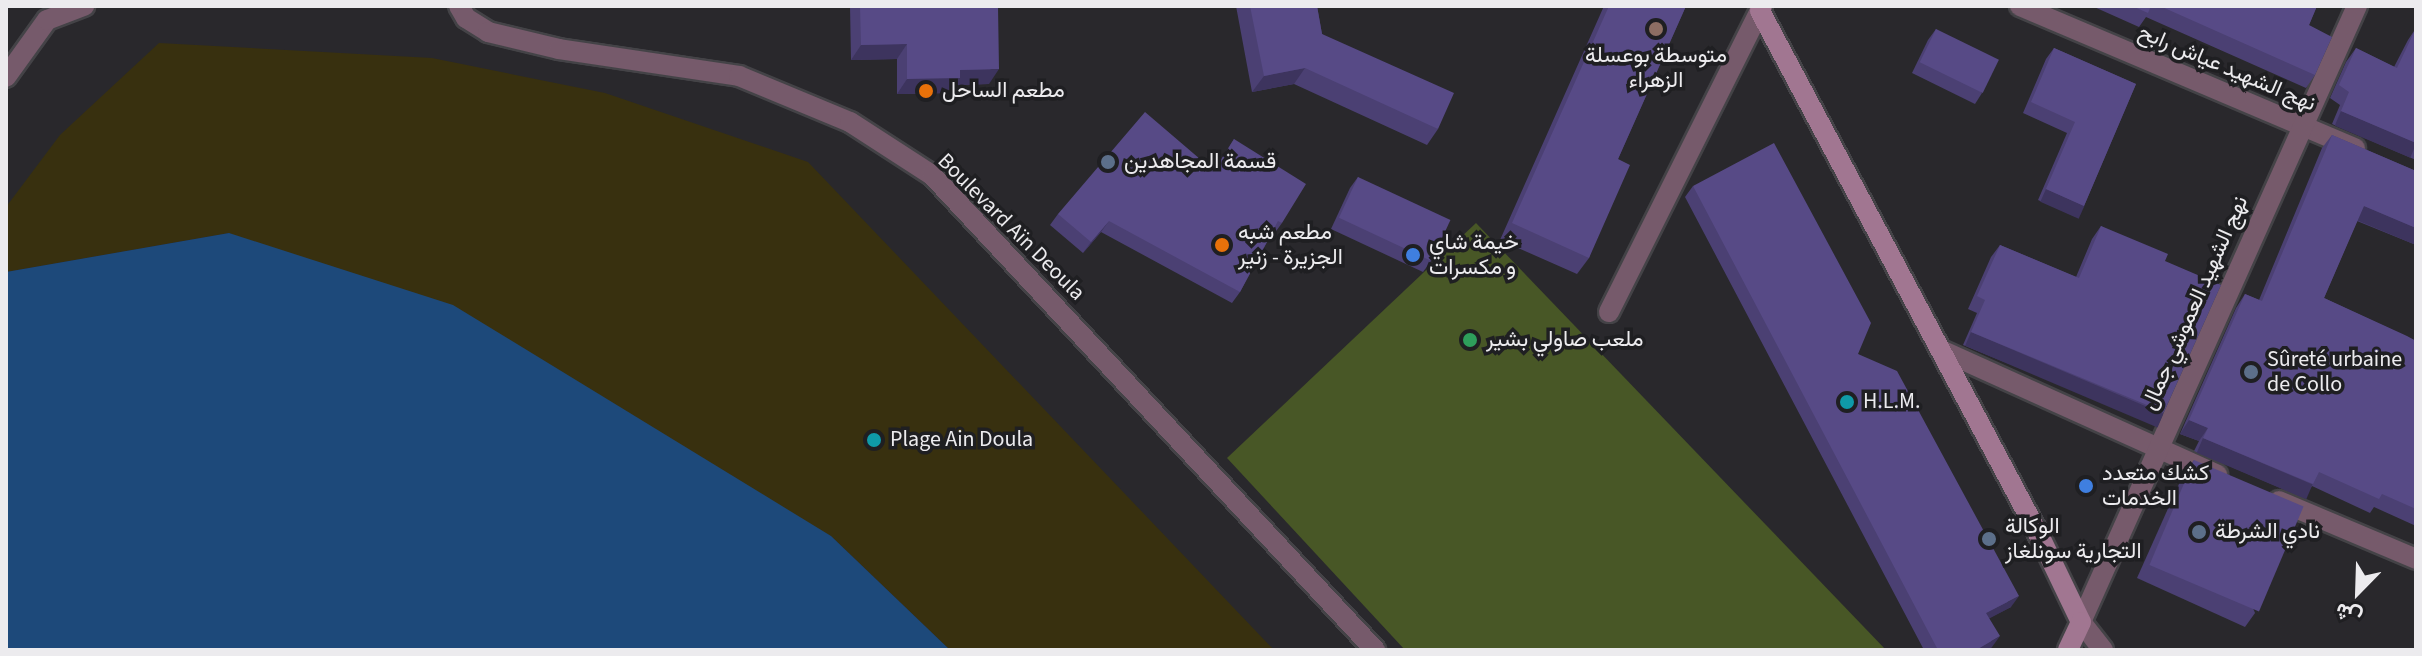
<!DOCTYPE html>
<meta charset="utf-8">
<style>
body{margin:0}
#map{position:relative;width:2422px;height:656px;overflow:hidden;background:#29282c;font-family:"Source Sans 3",Vazirmatn,sans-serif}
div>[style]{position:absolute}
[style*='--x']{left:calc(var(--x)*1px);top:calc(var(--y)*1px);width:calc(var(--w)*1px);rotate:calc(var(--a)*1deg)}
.green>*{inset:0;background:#485726}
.sand>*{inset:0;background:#38300f}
.water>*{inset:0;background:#1d497a}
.roads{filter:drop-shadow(2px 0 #444347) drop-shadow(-2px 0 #444347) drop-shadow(0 2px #444347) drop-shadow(0 -2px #444347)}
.street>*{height:20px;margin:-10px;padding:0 10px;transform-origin:10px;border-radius:10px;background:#765a6b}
.secondary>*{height:20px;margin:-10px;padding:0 10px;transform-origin:10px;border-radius:10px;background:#a17691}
.wall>*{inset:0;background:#4b4073}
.shaded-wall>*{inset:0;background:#3d345e;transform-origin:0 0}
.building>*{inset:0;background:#574a86;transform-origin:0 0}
.dots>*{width:22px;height:22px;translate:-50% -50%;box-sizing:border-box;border:4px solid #1f1f22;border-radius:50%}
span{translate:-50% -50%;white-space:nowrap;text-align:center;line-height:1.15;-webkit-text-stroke:7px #1f1f22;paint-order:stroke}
.poi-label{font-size:22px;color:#ecebee}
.left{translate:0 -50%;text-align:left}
.street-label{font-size:22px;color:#ecebee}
.frame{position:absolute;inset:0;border:8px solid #ecebee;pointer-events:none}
.north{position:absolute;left:2318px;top:552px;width:80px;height:80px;-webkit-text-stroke:6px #1f1f22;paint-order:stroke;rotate:203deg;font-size:22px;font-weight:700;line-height:32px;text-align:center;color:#ecebee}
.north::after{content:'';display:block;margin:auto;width:28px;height:36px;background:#ecebee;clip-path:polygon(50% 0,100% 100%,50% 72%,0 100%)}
</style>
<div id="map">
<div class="green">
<div style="clip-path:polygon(1476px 223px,1886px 650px,1405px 650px,1227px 458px)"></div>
</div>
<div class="sand">
<div style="clip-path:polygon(159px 43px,432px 58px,605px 93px,808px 162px,1274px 650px,950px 650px,831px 536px,229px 233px,6px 272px,6px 207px,60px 135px)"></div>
</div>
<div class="water">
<div style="clip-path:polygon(229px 233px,453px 305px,831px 536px,950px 650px,6px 650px,6px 272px)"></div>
</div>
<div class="roads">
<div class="street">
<div style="--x:459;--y:6;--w:14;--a:60"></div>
<div style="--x:466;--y:18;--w:26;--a:32"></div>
<div style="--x:488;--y:32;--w:73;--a:13.5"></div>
<div style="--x:559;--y:49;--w:182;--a:8.5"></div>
<div style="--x:739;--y:76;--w:120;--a:22.5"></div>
<div style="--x:850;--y:122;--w:98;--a:32.9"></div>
<div style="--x:932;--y:175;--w:650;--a:47"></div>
<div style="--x:2020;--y:6;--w:364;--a:23"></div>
<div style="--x:6;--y:77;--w:70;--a:-54.3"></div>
<div style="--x:47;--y:20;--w:40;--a:-21"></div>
<div style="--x:1609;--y:312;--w:337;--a:-63.4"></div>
<div style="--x:1943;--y:351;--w:301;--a:24.3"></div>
<div style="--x:2279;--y:501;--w:149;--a:22.9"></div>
<div style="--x:2103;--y:650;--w:36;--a:-128"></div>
<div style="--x:2081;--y:622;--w:675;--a:-65.87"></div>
</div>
<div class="secondary">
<div style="--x:1762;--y:6;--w:5;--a:112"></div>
<div style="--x:1760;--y:11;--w:598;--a:61.98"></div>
<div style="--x:2041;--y:539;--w:92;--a:64.3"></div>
<div style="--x:2081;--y:622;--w:31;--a:115"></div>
</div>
</div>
<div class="wall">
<div style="clip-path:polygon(850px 6px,998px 6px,989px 84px,956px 85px,950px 93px,897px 94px,897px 59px,851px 60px)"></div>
<div style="clip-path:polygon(1236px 6px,1317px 6px,1322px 34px,1438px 129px,1427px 145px,1294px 84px,1252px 92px)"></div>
<div style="clip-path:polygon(1604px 6px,1686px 6px,1618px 159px,1589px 258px,1577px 274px,1500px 240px)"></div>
<div style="clip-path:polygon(2092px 6px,2317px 6px,2309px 25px,2315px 75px,2306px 88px,2146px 17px,2139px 27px)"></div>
<div style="clip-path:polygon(2416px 28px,2416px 160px,2332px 124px,2340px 105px,2330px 98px,2346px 62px,2356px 48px,2394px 67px,2408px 40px)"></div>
<div style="clip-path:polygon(1936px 29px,1982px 93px,1975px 104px,1912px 73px,1928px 40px)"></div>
<div style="clip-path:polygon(2054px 48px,2136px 84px,2084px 206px,2076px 217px,2038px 200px,2067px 133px,2023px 113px,2046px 59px)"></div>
<div style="clip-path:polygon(2332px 135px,2416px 171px,2416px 245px,2357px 221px,2324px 298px,2416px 341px,2416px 526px,2374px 507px,2370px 513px,2312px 486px,2304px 498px,2194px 451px,2199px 441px,2180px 434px,2236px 308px,2245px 294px,2259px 300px,2322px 148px)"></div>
<div style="clip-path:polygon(1234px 139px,1282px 223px,1274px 234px,1272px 233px,1240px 292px,1232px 303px,1101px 232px,1083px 253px,1050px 225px,1058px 214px,1214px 171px)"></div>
<div style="clip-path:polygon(1358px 177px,1431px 261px,1423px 272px,1331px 229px,1350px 188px)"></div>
<div style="clip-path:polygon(1693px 186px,1858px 354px,2011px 607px,1989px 618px,1992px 647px,1987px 650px,1924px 650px,1685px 197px)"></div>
<div style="clip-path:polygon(2101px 226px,2165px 261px,2164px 412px,2155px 424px,1963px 345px,1977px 313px,1968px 309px,1991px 257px,2000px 245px,2076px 277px,2092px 239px)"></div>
<div style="clip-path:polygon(2194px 460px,2255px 613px,2245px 627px,2137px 578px,2183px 475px)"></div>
</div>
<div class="shaded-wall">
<div style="clip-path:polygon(907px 44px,897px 59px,851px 60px,861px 45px)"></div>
<div style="clip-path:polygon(1305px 68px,1294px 84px,1252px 92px,1264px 76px)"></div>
<div style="clip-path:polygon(999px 69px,989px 84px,956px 85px,950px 93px,897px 94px,907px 79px,960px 70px)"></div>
<div style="left:2341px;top:111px;width:82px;height:16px;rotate:23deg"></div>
<div style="left:2046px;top:189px;width:42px;height:14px;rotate:24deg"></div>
<div style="clip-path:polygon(2364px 206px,2416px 228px,2416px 245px,2354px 219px)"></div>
<div style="clip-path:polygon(1109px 221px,1101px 232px,1083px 253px,1091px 242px)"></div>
<div style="left:1971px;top:332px;width:209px;height:15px;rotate:23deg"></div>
<div style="clip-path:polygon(2189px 420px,2208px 428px,2199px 441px,2180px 434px)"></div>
<div style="left:2203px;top:438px;width:119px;height:16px;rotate:23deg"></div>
<div style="clip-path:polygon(2019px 596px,2011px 607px,1979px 624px,1986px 613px)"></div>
<div style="clip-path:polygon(2000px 636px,1992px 647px,1987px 650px,1976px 650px)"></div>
</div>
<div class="building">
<div style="clip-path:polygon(860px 6px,998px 6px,999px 69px,960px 70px,960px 78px,907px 79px,907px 44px,861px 45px)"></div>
<div style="clip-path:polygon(1250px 6px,1317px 6px,1322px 34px,1454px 93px,1438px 129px,1305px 68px,1264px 76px)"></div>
<div style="clip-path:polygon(1609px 6px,1686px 6px,1618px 159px,1630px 165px,1589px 258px,1512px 223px)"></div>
<div style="clip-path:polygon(2132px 6px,2151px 6px,2148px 13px)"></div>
<div style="clip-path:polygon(2160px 6px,2317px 6px,2309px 25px,2332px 37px,2315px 75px)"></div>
<div style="clip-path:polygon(2416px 28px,2416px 143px,2341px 111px,2349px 92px,2339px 85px,2356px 48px,2397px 68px)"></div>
<div style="left:1936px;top:29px;width:70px;height:37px;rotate:26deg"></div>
<div style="clip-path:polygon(2054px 48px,2136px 84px,2084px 206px,2046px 189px,2075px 122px,2031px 102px)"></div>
<div style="clip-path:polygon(1145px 112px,1214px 171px,1234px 139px,1306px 184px,1282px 223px,1278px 221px,1240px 292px,1109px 221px,1091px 242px,1058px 214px)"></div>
<div style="clip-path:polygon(2332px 135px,2416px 171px,2416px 228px,2364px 206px,2324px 298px,2407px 336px,2416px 341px,2416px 509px,2382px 494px,2379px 499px,2319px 472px,2313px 484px,2203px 438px,2208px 428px,2189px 420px,2245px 294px,2262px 301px)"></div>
<div style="clip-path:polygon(1774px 143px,1871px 323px,1858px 354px,1897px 371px,2019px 596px,1986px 613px,2000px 636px,1976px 650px,1938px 650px,1693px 186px)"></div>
<div style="left:1358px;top:177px;width:102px;height:45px;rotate:25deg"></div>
<div style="clip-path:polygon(2101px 226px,2168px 254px,2165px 261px,2221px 285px,2164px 412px,1971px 332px,1985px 300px,1977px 296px,2000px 245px,2079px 278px)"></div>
<div style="left:2194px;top:460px;width:119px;height:114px;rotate:23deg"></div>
</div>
<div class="dots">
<div style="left:1656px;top:29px;background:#8d6e63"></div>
<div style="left:926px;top:91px;background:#e8710a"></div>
<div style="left:1108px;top:162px;background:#5c6f8a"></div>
<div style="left:1222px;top:245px;background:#e8710a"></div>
<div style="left:1413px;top:255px;background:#3f7fe0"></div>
<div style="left:1470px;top:340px;background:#2e9e5b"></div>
<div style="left:2251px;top:372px;background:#5c6f8a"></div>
<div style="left:1847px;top:402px;background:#0f9aa8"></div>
<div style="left:874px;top:440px;background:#0f9aa8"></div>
<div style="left:2086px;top:486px;background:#3f7fe0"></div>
<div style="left:2199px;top:532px;background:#5c6f8a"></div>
<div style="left:1989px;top:539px;background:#5c6f8a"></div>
</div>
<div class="poi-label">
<span style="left:1656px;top:68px">متوسطة بوعسلة<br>الزهراء</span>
<span class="left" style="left:942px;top:91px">مطعم الساحل</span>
<span class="left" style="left:1124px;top:162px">قسمة المجاهدين</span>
<span class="left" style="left:1238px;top:245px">مطعم شبه<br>الجزيرة - زنير</span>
<span class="left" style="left:1429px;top:255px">خيمة شاي<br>و مكسرات</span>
<span class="left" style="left:1486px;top:340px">ملعب صاولي بشير</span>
<span class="left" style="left:2267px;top:372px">Sûreté urbaine<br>de Collo</span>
<span class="left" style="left:1863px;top:402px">H.L.M.</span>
<span class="left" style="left:890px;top:440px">Plage Ain Doula</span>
<span class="left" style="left:2102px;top:486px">كشك متعدد<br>الخدمات</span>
<span class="left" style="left:2005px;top:539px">الوكالة<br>التجارية سونلغاز</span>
<span class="left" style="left:2215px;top:532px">نادي الشرطة</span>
</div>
<div class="street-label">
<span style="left:2227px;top:68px;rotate:23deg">نهج الشهيد عياش رابح</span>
<span style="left:1011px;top:227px;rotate:45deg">Boulevard Aïn Deoula</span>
<span style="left:2195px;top:303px;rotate:-66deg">نهج الشهيد العموشي جمال</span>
</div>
<div class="frame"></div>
<div class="north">ش</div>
</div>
